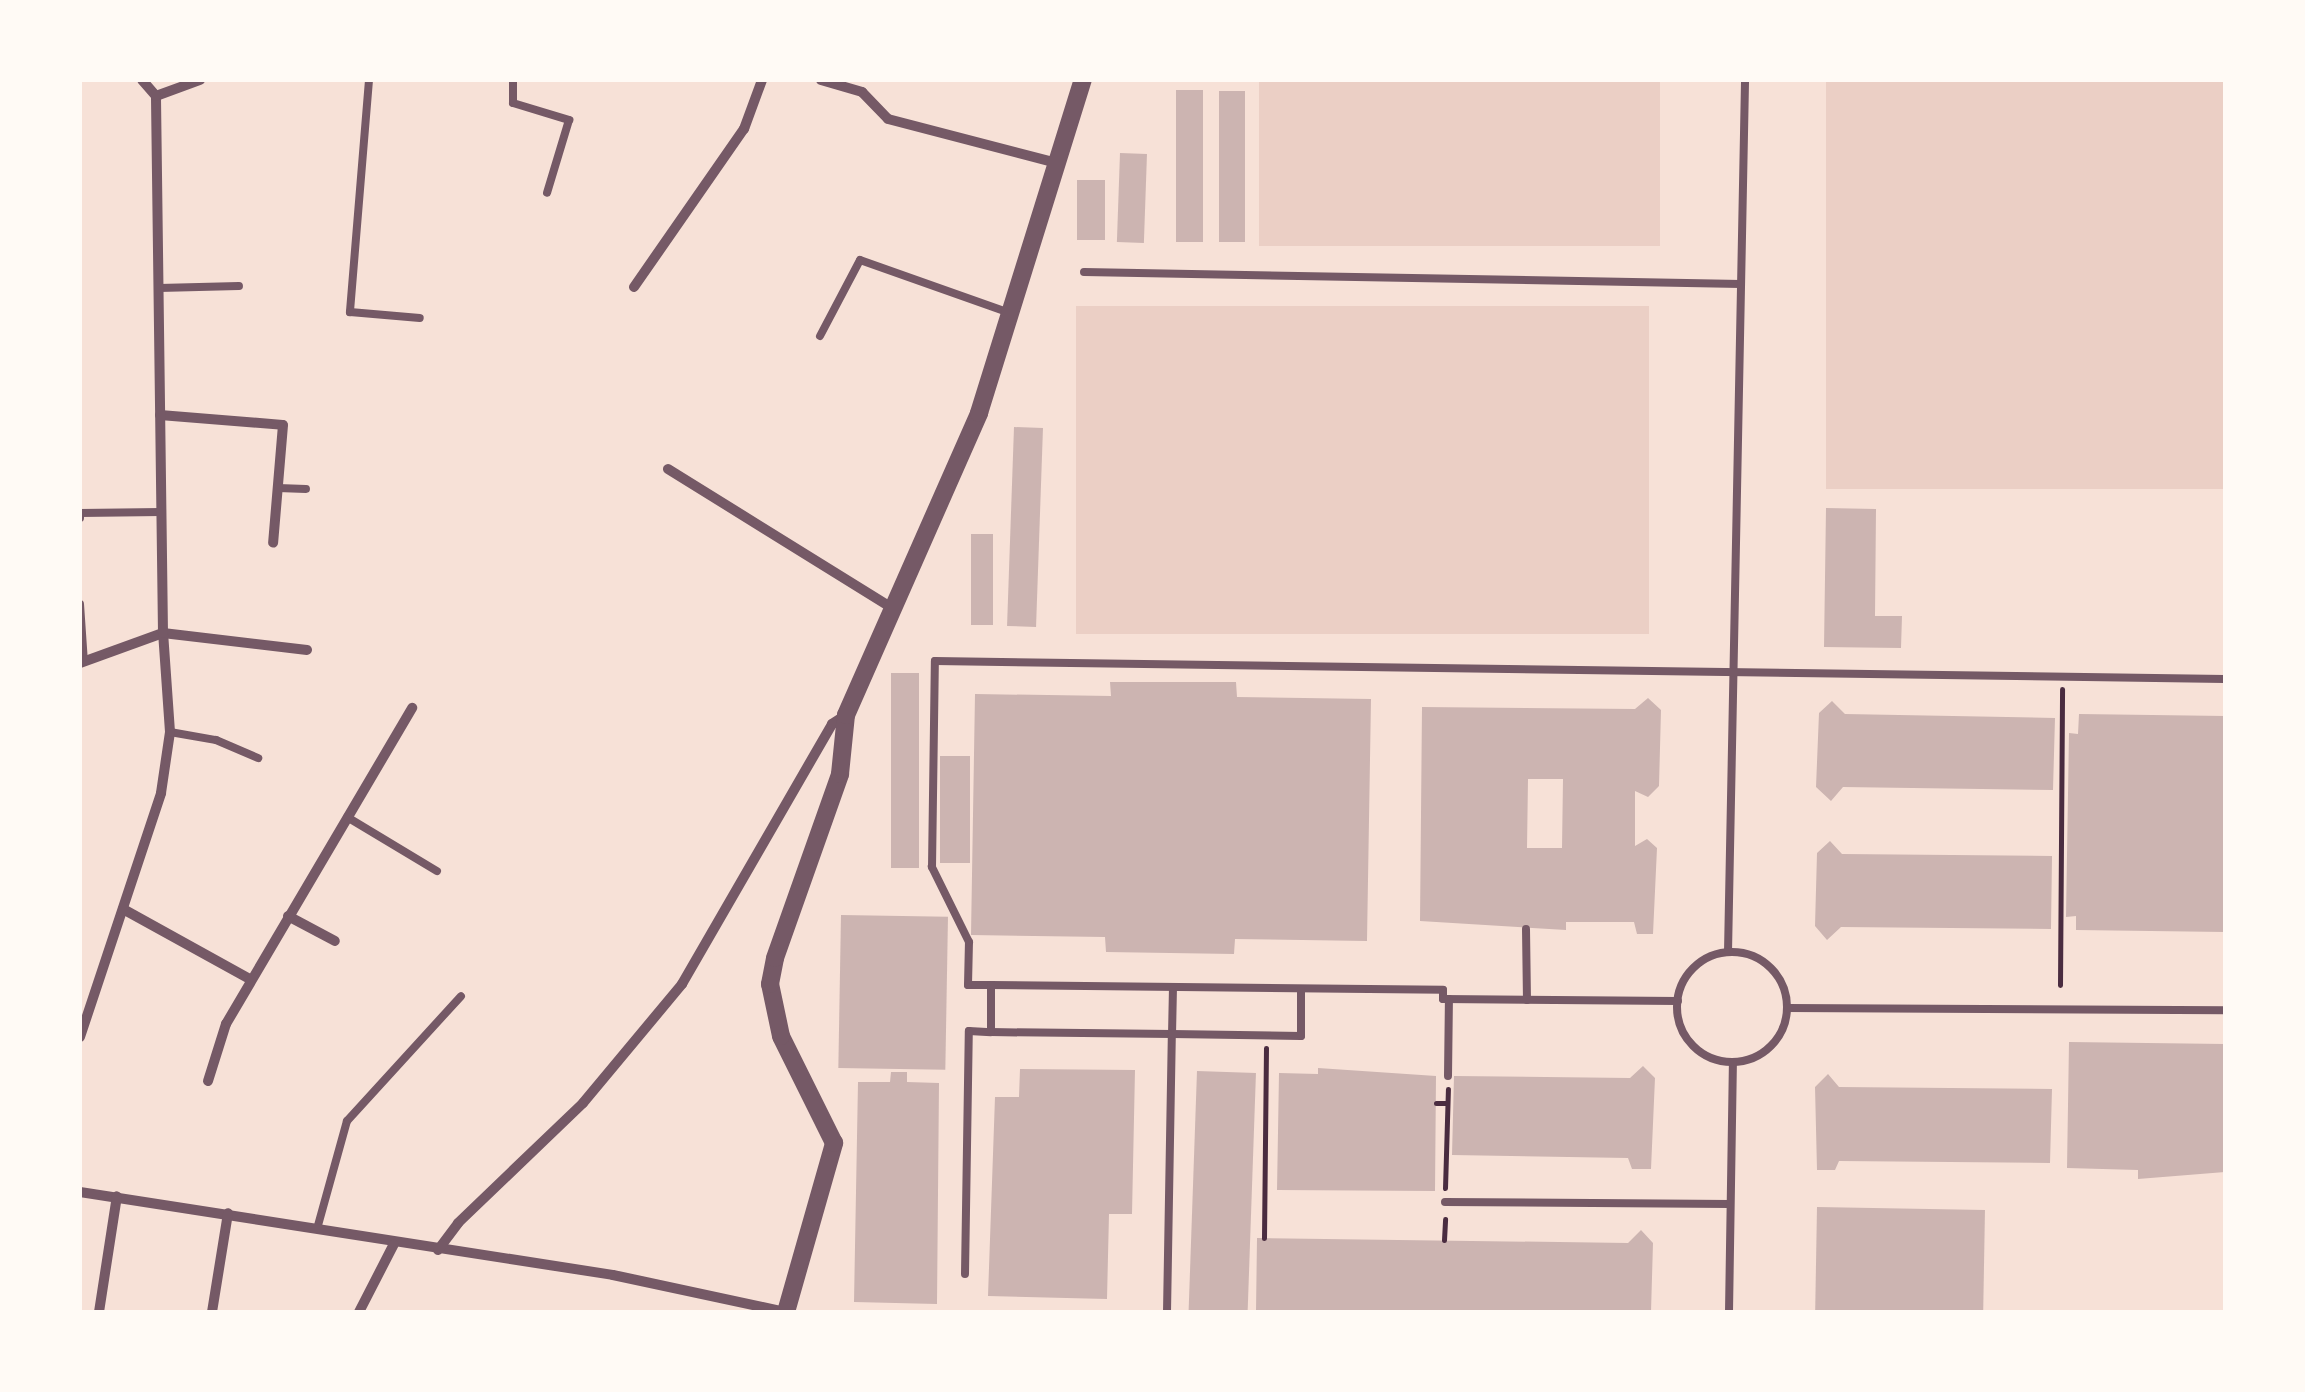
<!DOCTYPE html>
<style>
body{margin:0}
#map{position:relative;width:2305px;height:1392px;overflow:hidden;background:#f7e1d7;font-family:Ubuntu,sans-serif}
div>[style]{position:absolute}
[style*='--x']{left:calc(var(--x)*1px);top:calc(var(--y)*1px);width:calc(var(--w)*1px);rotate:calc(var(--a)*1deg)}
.green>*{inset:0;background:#ebcfc5;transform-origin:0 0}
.building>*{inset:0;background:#ccb4b1;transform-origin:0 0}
.path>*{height:5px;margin:-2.5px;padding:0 2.5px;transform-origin:2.5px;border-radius:2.5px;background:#4a2c40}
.service>*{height:8px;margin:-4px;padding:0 4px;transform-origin:4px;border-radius:4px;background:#755966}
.service>.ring{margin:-4px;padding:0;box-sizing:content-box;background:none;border:8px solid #755966;border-radius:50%}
.minor>*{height:10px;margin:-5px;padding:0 5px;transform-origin:5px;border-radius:5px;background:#755966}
.tertiary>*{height:18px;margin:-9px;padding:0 9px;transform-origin:9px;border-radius:9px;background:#755966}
span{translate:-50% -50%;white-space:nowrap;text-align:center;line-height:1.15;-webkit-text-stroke:8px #fffaf5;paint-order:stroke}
.frame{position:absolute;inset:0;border:82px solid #fffaf5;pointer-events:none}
</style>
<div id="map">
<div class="green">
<div style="left:1259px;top:80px;width:401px;height:166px"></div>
<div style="left:1826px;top:80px;width:399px;height:409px"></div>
<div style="left:1649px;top:306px;width:328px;height:573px;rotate:90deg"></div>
</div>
<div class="building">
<div style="left:1176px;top:90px;width:27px;height:152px"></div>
<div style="left:1219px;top:91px;width:26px;height:151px"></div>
<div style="left:1120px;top:153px;width:27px;height:89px;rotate:2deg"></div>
<div style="left:1077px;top:180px;width:28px;height:60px"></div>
<div style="left:1014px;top:427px;width:29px;height:199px;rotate:2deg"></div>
<div style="clip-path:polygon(1826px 508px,1876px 509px,1875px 616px,1902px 616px,1901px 648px,1824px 647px)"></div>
<div style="left:971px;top:534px;width:22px;height:91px"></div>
<div style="left:891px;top:673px;width:28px;height:195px"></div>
<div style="clip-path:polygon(1110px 682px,1236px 682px,1237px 697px,1371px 699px,1367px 941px,1235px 939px,1234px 954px,1106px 952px,1105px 937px,971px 935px,975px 694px,1111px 696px)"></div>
<div style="clip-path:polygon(evenodd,1648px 698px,1661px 710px,1659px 786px,1648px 797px,1635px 791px,1635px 846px,1647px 839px,1657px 848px,1653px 934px,1637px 934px,1634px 922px,1566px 922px,1566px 930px,1420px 921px,1422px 707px,1635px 709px,1648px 698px,1528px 779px,1563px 779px,1562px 848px,1527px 848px,1528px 779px)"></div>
<div style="clip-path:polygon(1832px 701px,1845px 714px,2055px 718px,2053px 790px,1843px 787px,1831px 801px,1816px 787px,1819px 713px)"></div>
<div style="clip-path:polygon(2079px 714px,2225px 716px,2225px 932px,2076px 930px,2076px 916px,2066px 917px,2069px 733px,2078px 734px)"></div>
<div style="left:940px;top:756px;width:30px;height:107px"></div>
<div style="clip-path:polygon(1830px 841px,1842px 854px,2052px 856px,2051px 929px,1841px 927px,1827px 940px,1815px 926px,1817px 853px)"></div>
<div style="left:841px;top:915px;width:107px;height:153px;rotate:1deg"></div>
<div style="clip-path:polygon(2069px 1042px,2225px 1044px,2225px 1172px,2138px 1179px,2138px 1170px,2067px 1168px)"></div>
<div style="clip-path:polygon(1643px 1066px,1655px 1078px,1651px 1169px,1632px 1169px,1628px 1158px,1452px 1155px,1454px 1076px,1630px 1078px)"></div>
<div style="clip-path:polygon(1318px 1068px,1436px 1076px,1435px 1191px,1277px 1190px,1279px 1073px,1318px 1074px)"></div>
<div style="clip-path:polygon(1020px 1069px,1135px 1070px,1132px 1214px,1109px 1214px,1107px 1299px,988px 1296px,995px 1097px,1019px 1097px)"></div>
<div style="left:1197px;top:1071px;width:59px;height:241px;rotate:2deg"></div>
<div style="clip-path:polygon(891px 1072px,907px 1072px,907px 1082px,939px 1083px,937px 1304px,854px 1302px,858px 1082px,890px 1082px)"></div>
<div style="clip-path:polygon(1828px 1074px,1839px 1087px,2052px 1089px,2050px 1163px,1839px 1161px,1835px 1170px,1817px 1170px,1815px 1087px)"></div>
<div style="left:1817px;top:1207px;width:168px;height:105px;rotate:1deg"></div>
<div style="clip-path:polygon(1641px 1230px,1653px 1243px,1651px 1312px,1256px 1312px,1257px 1238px,1628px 1243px)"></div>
</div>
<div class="path">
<div style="--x:2060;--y:985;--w:296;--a:-89.6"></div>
<div style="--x:1436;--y:1103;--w:11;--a:0"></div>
<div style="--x:1445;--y:1188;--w:99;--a:-88.3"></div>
<div style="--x:1264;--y:1238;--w:190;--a:-89.4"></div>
<div style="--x:1444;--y:1240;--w:21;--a:-87"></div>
</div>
<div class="service">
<div style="--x:369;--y:80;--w:233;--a:94.7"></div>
<div style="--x:350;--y:312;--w:70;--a:4.9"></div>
<div style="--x:513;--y:80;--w:23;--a:90"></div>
<div style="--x:513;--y:103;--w:59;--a:16.9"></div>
<div style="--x:569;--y:120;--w:76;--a:106.8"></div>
<div style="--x:1084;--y:272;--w:657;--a:1.05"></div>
<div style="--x:159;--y:288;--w:80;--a:-1.4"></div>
<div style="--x:820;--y:336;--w:86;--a:-62.2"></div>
<div style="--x:860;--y:260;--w:159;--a:19.5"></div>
<div style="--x:278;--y:488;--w:28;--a:2"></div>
<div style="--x:80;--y:518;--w:5;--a:-90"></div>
<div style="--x:80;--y:513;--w:81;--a:-0.7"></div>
<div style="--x:80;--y:604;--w:58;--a:86.1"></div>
<div style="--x:170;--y:732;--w:47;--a:9.9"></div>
<div style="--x:216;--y:740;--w:46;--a:23.2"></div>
<div style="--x:347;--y:817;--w:105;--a:31"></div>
<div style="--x:1526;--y:929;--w:71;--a:89.2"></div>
<div style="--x:1728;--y:952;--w:872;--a:-88.88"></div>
<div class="ring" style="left:1677px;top:952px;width:102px;height:102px"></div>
<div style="--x:991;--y:985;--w:23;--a:180"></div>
<div style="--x:968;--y:985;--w:43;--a:-88.7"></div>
<div style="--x:969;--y:942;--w:84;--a:-116.3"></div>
<div style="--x:932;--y:867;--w:206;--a:-89.2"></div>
<div style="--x:935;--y:661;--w:1290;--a:0.8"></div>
<div style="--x:1173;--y:987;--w:47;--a:91.2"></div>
<div style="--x:1172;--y:1034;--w:181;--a:-179.4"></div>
<div style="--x:991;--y:1032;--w:47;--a:-90"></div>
<div style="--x:991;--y:985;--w:452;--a:0.6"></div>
<div style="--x:1443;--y:990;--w:9;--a:90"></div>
<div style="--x:1443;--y:999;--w:235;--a:0.5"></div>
<div style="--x:1787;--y:1008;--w:438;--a:0.3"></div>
<div style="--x:1448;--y:1076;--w:77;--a:-89.3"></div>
<div style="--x:1445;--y:1202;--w:285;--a:0.4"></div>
<div style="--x:317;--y:1229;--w:112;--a:-74.5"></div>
<div style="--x:347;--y:1121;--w:169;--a:-47.6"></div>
<div style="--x:965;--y:1274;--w:243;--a:-89.1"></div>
<div style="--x:969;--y:1031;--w:22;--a:3"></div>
<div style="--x:1167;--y:1312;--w:278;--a:-89"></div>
<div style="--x:1172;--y:1034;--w:129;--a:0.9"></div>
<div style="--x:1301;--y:1036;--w:47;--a:-90"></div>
<div style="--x:1729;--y:1312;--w:250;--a:-89.1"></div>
</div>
<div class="minor">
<div style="--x:821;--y:80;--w:43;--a:16.3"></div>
<div style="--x:862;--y:92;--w:37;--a:46"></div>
<div style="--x:888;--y:119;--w:175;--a:14.6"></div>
<div style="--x:156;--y:96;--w:47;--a:-20"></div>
<div style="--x:634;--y:287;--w:193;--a:-55.2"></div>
<div style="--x:744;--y:129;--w:52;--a:-69.8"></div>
<div style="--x:160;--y:415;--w:123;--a:4.6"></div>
<div style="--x:283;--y:425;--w:118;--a:94.8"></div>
<div style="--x:668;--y:469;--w:266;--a:31.8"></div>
<div style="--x:80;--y:663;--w:88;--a:-19.9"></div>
<div style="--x:163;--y:633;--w:145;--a:6.7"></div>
<div style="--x:123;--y:909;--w:145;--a:28.9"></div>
<div style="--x:288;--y:916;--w:53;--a:28"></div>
<div style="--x:80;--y:1037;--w:257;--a:-71.6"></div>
<div style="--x:161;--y:793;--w:62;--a:-81.6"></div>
<div style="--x:170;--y:732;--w:99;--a:-94"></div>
<div style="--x:163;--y:633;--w:537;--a:-90.75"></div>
<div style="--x:156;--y:96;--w:21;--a:-131"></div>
<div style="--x:208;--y:1081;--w:60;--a:-72.5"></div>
<div style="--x:226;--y:1024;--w:367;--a:-59.5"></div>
<div style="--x:80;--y:1192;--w:539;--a:8.85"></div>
<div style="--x:613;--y:1275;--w:177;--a:12.1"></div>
<div style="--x:438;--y:1250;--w:34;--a:-53"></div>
<div style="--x:458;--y:1223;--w:173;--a:-43.8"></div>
<div style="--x:583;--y:1103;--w:155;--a:-50.2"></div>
<div style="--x:682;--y:984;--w:300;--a:-60"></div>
<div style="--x:832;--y:724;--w:17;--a:-33"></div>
<div style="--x:99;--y:1312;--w:117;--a:-81.2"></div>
<div style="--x:212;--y:1312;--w:100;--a:-80.8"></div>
<div style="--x:359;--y:1312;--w:76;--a:-62.8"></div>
</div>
<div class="tertiary">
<div style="--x:786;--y:1312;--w:176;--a:-74.1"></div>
<div style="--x:834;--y:1143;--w:119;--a:-116.4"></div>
<div style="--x:781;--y:1036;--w:53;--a:-101.9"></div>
<div style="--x:770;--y:984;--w:26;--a:-79"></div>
<div style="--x:775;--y:958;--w:195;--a:-70.5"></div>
<div style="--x:840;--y:774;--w:59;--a:-84.2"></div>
<div style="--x:846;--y:715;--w:330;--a:-66.2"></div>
<div style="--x:979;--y:413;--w:349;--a:-72.7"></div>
</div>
<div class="frame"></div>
</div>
